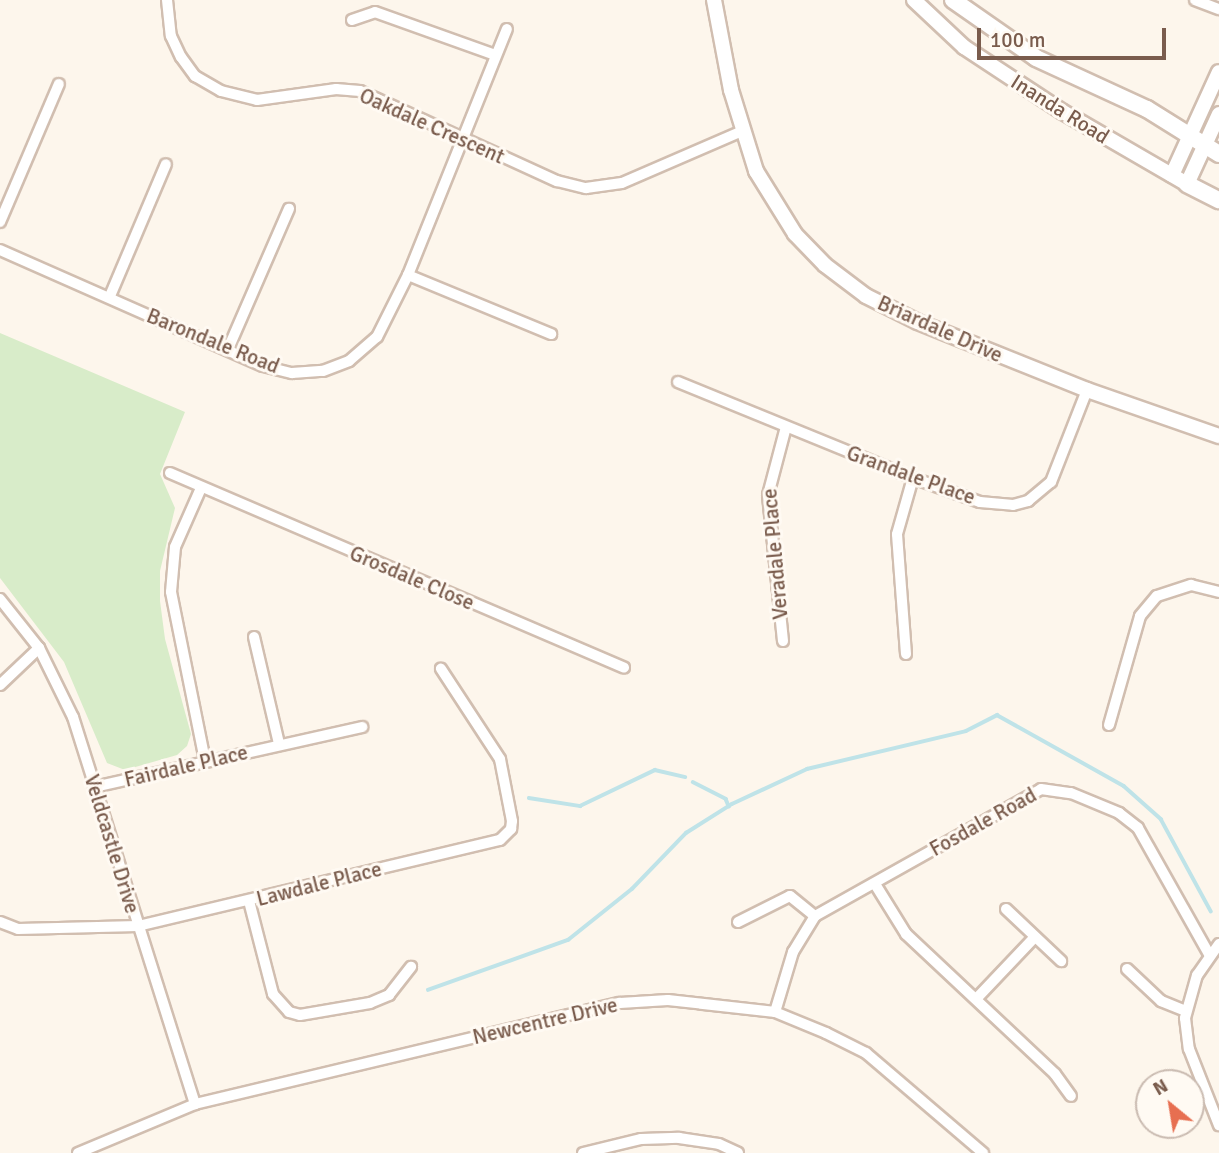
<!DOCTYPE html>
<style>
body{margin:0}
#map{position:relative;width:1219px;height:1153px;overflow:hidden;background:#fdf6ec;font-family:Signika,sans-serif}
div>[style]{position:absolute}
[style*='--x']{left:calc(var(--x)*1px);top:calc(var(--y)*1px);width:calc(var(--w)*1px);rotate:calc(var(--a)*1deg)}
.green>*{inset:0;background:#d8ecc9}
.stream>*{height:3.5px;margin:-1.75px;padding:0 1.75px;transform-origin:1.75px;border-radius:1.75px;background:#bfe3e8}
.roads{filter:drop-shadow(2px 0 #d1beb0) drop-shadow(-2px 0 #d1beb0) drop-shadow(0 2px #d1beb0) drop-shadow(0 -2px #d1beb0)}
.minor>*{height:10px;margin:-5px;padding:0 5px;transform-origin:5px;border-radius:5px;background:#fff}
.tertiary>*{height:14px;margin:-7px;padding:0 7px;transform-origin:7px;border-radius:7px;background:#fff}
.secondary>*{height:16px;margin:-8px;padding:0 8px;transform-origin:8px;border-radius:8px;background:#fff}
span{translate:-50% -50%;white-space:nowrap;text-align:center;line-height:1.15;-webkit-text-stroke:6px #fffaf3;paint-order:stroke}
.street-label{font-size:21px;color:#7a5c4d}
.north{position:absolute;left:1135px;top:1069px;width:70px;height:70px;box-sizing:border-box;background:#fffaf3;border:2px solid #cabbb1;border-radius:50%;rotate:330deg;font-size:19px;font-weight:700;line-height:28px;text-align:center;color:#7a5c4d}
.north::after{content:'';display:block;margin:auto;width:24px;height:32px;background:#e76f51;clip-path:polygon(50% 0,100% 100%,50% 72%,0 100%)}
.scale{position:absolute;left:977px;top:28px;width:189px;height:32px;box-sizing:border-box;border:4px solid #7a5c4d;border-top:0;padding-left:9px;font-size:21px;line-height:24px;white-space:nowrap;color:#7a5c4d;-webkit-text-stroke:5px #fffaf3;paint-order:stroke}
</style>
<div id="map">
<div class="green">
<div style="clip-path:polygon(0 333px,185px 412px,160px 474px,175px 508px,160px 571px,160px 601px,165px 639px,191px 734px,187px 746px,177px 755px,125px 770px,107px 763px,64px 662px,0 578px)"></div>
</div>
<div class="stream">
<div style="--x:693;--y:782;--w:37;--a:27"></div>
<div style="--x:726;--y:799;--w:8;--a:67"></div>
<div style="--x:529;--y:798;--w:52;--a:8.9"></div>
<div style="--x:580;--y:806;--w:83;--a:-25.6"></div>
<div style="--x:655;--y:770;--w:31;--a:13"></div>
<div style="--x:428;--y:990;--w:149;--a:-19.7"></div>
<div style="--x:568;--y:940;--w:82;--a:-38.6"></div>
<div style="--x:632;--y:889;--w:78;--a:-46"></div>
<div style="--x:686;--y:833;--w:54;--a:-32.2"></div>
<div style="--x:732;--y:804;--w:83;--a:-25"></div>
<div style="--x:807;--y:769;--w:163;--a:-13.4"></div>
<div style="--x:966;--y:731;--w:35;--a:-27"></div>
<div style="--x:997;--y:715;--w:145;--a:29.2"></div>
<div style="--x:1124;--y:786;--w:50;--a:41.7"></div>
<div style="--x:1161;--y:819;--w:105;--a:61.5"></div>
</div>
<div class="roads">
<div class="minor">
<div style="--x:167;--y:0;--w:36;--a:84"></div>
<div style="--x:171;--y:36;--w:23;--a:65"></div>
<div style="--x:181;--y:57;--w:24;--a:54"></div>
<div style="--x:195;--y:76;--w:30;--a:30"></div>
<div style="--x:221;--y:91;--w:37;--a:14"></div>
<div style="--x:257;--y:100;--w:80;--a:-7.9"></div>
<div style="--x:336;--y:89;--w:24;--a:5"></div>
<div style="--x:360;--y:91;--w:217;--a:24.6"></div>
<div style="--x:557;--y:181;--w:30;--a:14"></div>
<div style="--x:586;--y:188;--w:36;--a:-8"></div>
<div style="--x:622;--y:183;--w:131;--a:-23.4"></div>
<div style="--x:1195;--y:0;--w:26;--a:21"></div>
<div style="--x:352;--y:20;--w:24;--a:-19"></div>
<div style="--x:375;--y:12;--w:127;--a:19.7"></div>
<div style="--x:0;--y:222;--w:150;--a:-66.9"></div>
<div style="--x:0;--y:250;--w:287;--a:23.8"></div>
<div style="--x:263;--y:366;--w:30;--a:14"></div>
<div style="--x:292;--y:373;--w:31;--a:-4"></div>
<div style="--x:323;--y:371;--w:28;--a:-21"></div>
<div style="--x:349;--y:361;--w:37;--a:-41"></div>
<div style="--x:377;--y:337;--w:69;--a:-63.4"></div>
<div style="--x:408;--y:275;--w:265;--a:-68.1"></div>
<div style="--x:408;--y:275;--w:155;--a:22.4"></div>
<div style="--x:110;--y:296;--w:143;--a:-67"></div>
<div style="--x:228;--y:349;--w:153;--a:-66.5"></div>
<div style="--x:678;--y:382;--w:254;--a:22.2"></div>
<div style="--x:913;--y:478;--w:71;--a:19.7"></div>
<div style="--x:980;--y:502;--w:33;--a:5"></div>
<div style="--x:1013;--y:505;--w:16;--a:-15"></div>
<div style="--x:1028;--y:501;--w:30;--a:-40"></div>
<div style="--x:1051;--y:482;--w:99;--a:-68.6"></div>
<div style="--x:170;--y:473;--w:494;--a:23.2"></div>
<div style="--x:201;--y:488;--w:64;--a:113.8"></div>
<div style="--x:175;--y:547;--w:45;--a:95.1"></div>
<div style="--x:171;--y:592;--w:171;--a:78.6"></div>
<div style="--x:0;--y:599;--w:63;--a:51.5"></div>
<div style="--x:39;--y:648;--w:77;--a:63.8"></div>
<div style="--x:73;--y:717;--w:406;--a:72.5"></div>
<div style="--x:254;--y:637;--w:110;--a:76.8"></div>
<div style="--x:783;--y:641;--w:147;--a:-95.9"></div>
<div style="--x:768;--y:495;--w:70;--a:-75.2"></div>
<div style="--x:906;--y:654;--w:120;--a:-94.3"></div>
<div style="--x:897;--y:534;--w:58;--a:-74.1"></div>
<div style="--x:0;--y:685;--w:54;--a:-43.5"></div>
<div style="--x:1109;--y:725;--w:113;--a:-74.1"></div>
<div style="--x:1140;--y:616;--w:26;--a:-50"></div>
<div style="--x:1157;--y:596;--w:36;--a:-18"></div>
<div style="--x:1191;--y:585;--w:29;--a:14"></div>
<div style="--x:94;--y:787;--w:275;--a:-12.6"></div>
<div style="--x:875;--y:884;--w:59;--a:58.2"></div>
<div style="--x:906;--y:934;--w:204;--a:43.2"></div>
<div style="--x:1055;--y:1074;--w:27;--a:54"></div>
<div style="--x:249;--y:901;--w:96;--a:75.5"></div>
<div style="--x:273;--y:994;--w:24;--a:48"></div>
<div style="--x:289;--y:1012;--w:11;--a:15"></div>
<div style="--x:300;--y:1015;--w:71;--a:-9.7"></div>
<div style="--x:370;--y:1003;--w:21;--a:-23"></div>
<div style="--x:389;--y:995;--w:36;--a:-52"></div>
<div style="--x:1006;--y:909;--w:76;--a:43.4"></div>
<div style="--x:0;--y:922;--w:19;--a:21"></div>
<div style="--x:18;--y:929;--w:120;--a:-1.4"></div>
<div style="--x:138;--y:926;--w:372;--a:-13.4"></div>
<div style="--x:500;--y:840;--w:16;--a:-45"></div>
<div style="--x:511;--y:829;--w:8;--a:-83"></div>
<div style="--x:512;--y:821;--w:63;--a:-101"></div>
<div style="--x:500;--y:759;--w:108;--a:-123.2"></div>
<div style="--x:738;--y:922;--w:58;--a:-26.6"></div>
<div style="--x:790;--y:896;--w:32;--a:39"></div>
<div style="--x:1219;--y:944;--w:38;--a:125"></div>
<div style="--x:1197;--y:975;--w:45;--a:105.6"></div>
<div style="--x:1185;--y:1018;--w:31;--a:83"></div>
<div style="--x:1189;--y:1049;--w:82;--a:68.5"></div>
<div style="--x:1127;--y:969;--w:47;--a:43.3"></div>
<div style="--x:1161;--y:1001;--w:27;--a:22"></div>
<div style="--x:977;--y:998;--w:83;--a:-46.5"></div>
<div style="--x:775;--y:1012;--w:63;--a:-73.3"></div>
<div style="--x:793;--y:952;--w:42;--a:-58.6"></div>
<div style="--x:815;--y:916;--w:259;--a:-29.3"></div>
<div style="--x:1041;--y:789;--w:30;--a:8"></div>
<div style="--x:1071;--y:793;--w:52;--a:22.6"></div>
<div style="--x:1119;--y:813;--w:24;--a:38"></div>
<div style="--x:1138;--y:828;--w:145;--a:60.6"></div>
<div style="--x:78;--y:1153;--w:127;--a:-22.7"></div>
<div style="--x:195;--y:1104;--w:437;--a:-13.4"></div>
<div style="--x:620;--y:1003;--w:48;--a:-3.6"></div>
<div style="--x:668;--y:1000;--w:108;--a:6.4"></div>
<div style="--x:775;--y:1012;--w:55;--a:22.4"></div>
<div style="--x:826;--y:1033;--w:45;--a:26.6"></div>
<div style="--x:866;--y:1053;--w:154;--a:40.5"></div>
<div style="--x:583;--y:1153;--w:60;--a:-13.6"></div>
<div style="--x:641;--y:1139;--w:38;--a:-2"></div>
<div style="--x:679;--y:1138;--w:40;--a:8.5"></div>
<div style="--x:719;--y:1144;--w:21;--a:25"></div>
</div>
<div class="tertiary">
<div style="--x:714;--y:0;--w:92;--a:79.3"></div>
<div style="--x:731;--y:90;--w:85;--a:72.8"></div>
<div style="--x:756;--y:171;--w:74;--a:58.2"></div>
<div style="--x:795;--y:234;--w:43;--a:45.9"></div>
<div style="--x:825;--y:265;--w:51;--a:37.1"></div>
<div style="--x:866;--y:296;--w:58;--a:26.6"></div>
<div style="--x:918;--y:322;--w:182;--a:21.9"></div>
<div style="--x:1087;--y:390;--w:140;--a:19.2"></div>
<div style="--x:914;--y:0;--w:69;--a:43.2"></div>
<div style="--x:964;--y:47;--w:118;--a:33.3"></div>
<div style="--x:1063;--y:112;--w:143;--a:30.1"></div>
<div style="--x:1187;--y:184;--w:77;--a:-65.4"></div>
<div style="--x:1172;--y:175;--w:113;--a:-65.5"></div>
</div>
<div class="secondary">
<div style="--x:953;--y:0;--w:101;--a:34.9"></div>
<div style="--x:1036;--y:58;--w:122;--a:24.7"></div>
<div style="--x:1147;--y:109;--w:85;--a:32"></div>
<div style="--x:1187;--y:184;--w:36;--a:27"></div>
</div>
</div>
<div class="street-label">
<span style="left:1060px;top:109px;rotate:32deg">Inanda Road</span>
<span style="left:432px;top:126px;rotate:24deg">Oakdale Crescent</span>
<span style="left:940px;top:329px;rotate:24deg">Briardale Drive</span>
<span style="left:213px;top:341px;rotate:22deg">Barondale Road</span>
<span style="left:911px;top:475px;rotate:20deg">Grandale Place</span>
<span style="left:775px;top:554px;rotate:-95deg">Veradale Place</span>
<span style="left:412px;top:578px;rotate:23deg">Grosdale Close</span>
<span style="left:186px;top:766px;rotate:-13deg">Fairdale Place</span>
<span style="left:983px;top:822px;rotate:-29deg">Fosdale Road</span>
<span style="left:112px;top:844px;rotate:73deg">Veldcastle Drive</span>
<span style="left:319px;top:884px;rotate:-14deg">Lawdale Place</span>
<span style="left:545px;top:1021px;rotate:-13deg">Newcentre Drive</span>
</div>
<div class="north">N</div>
<div class="scale">100 m</div>
</div>
